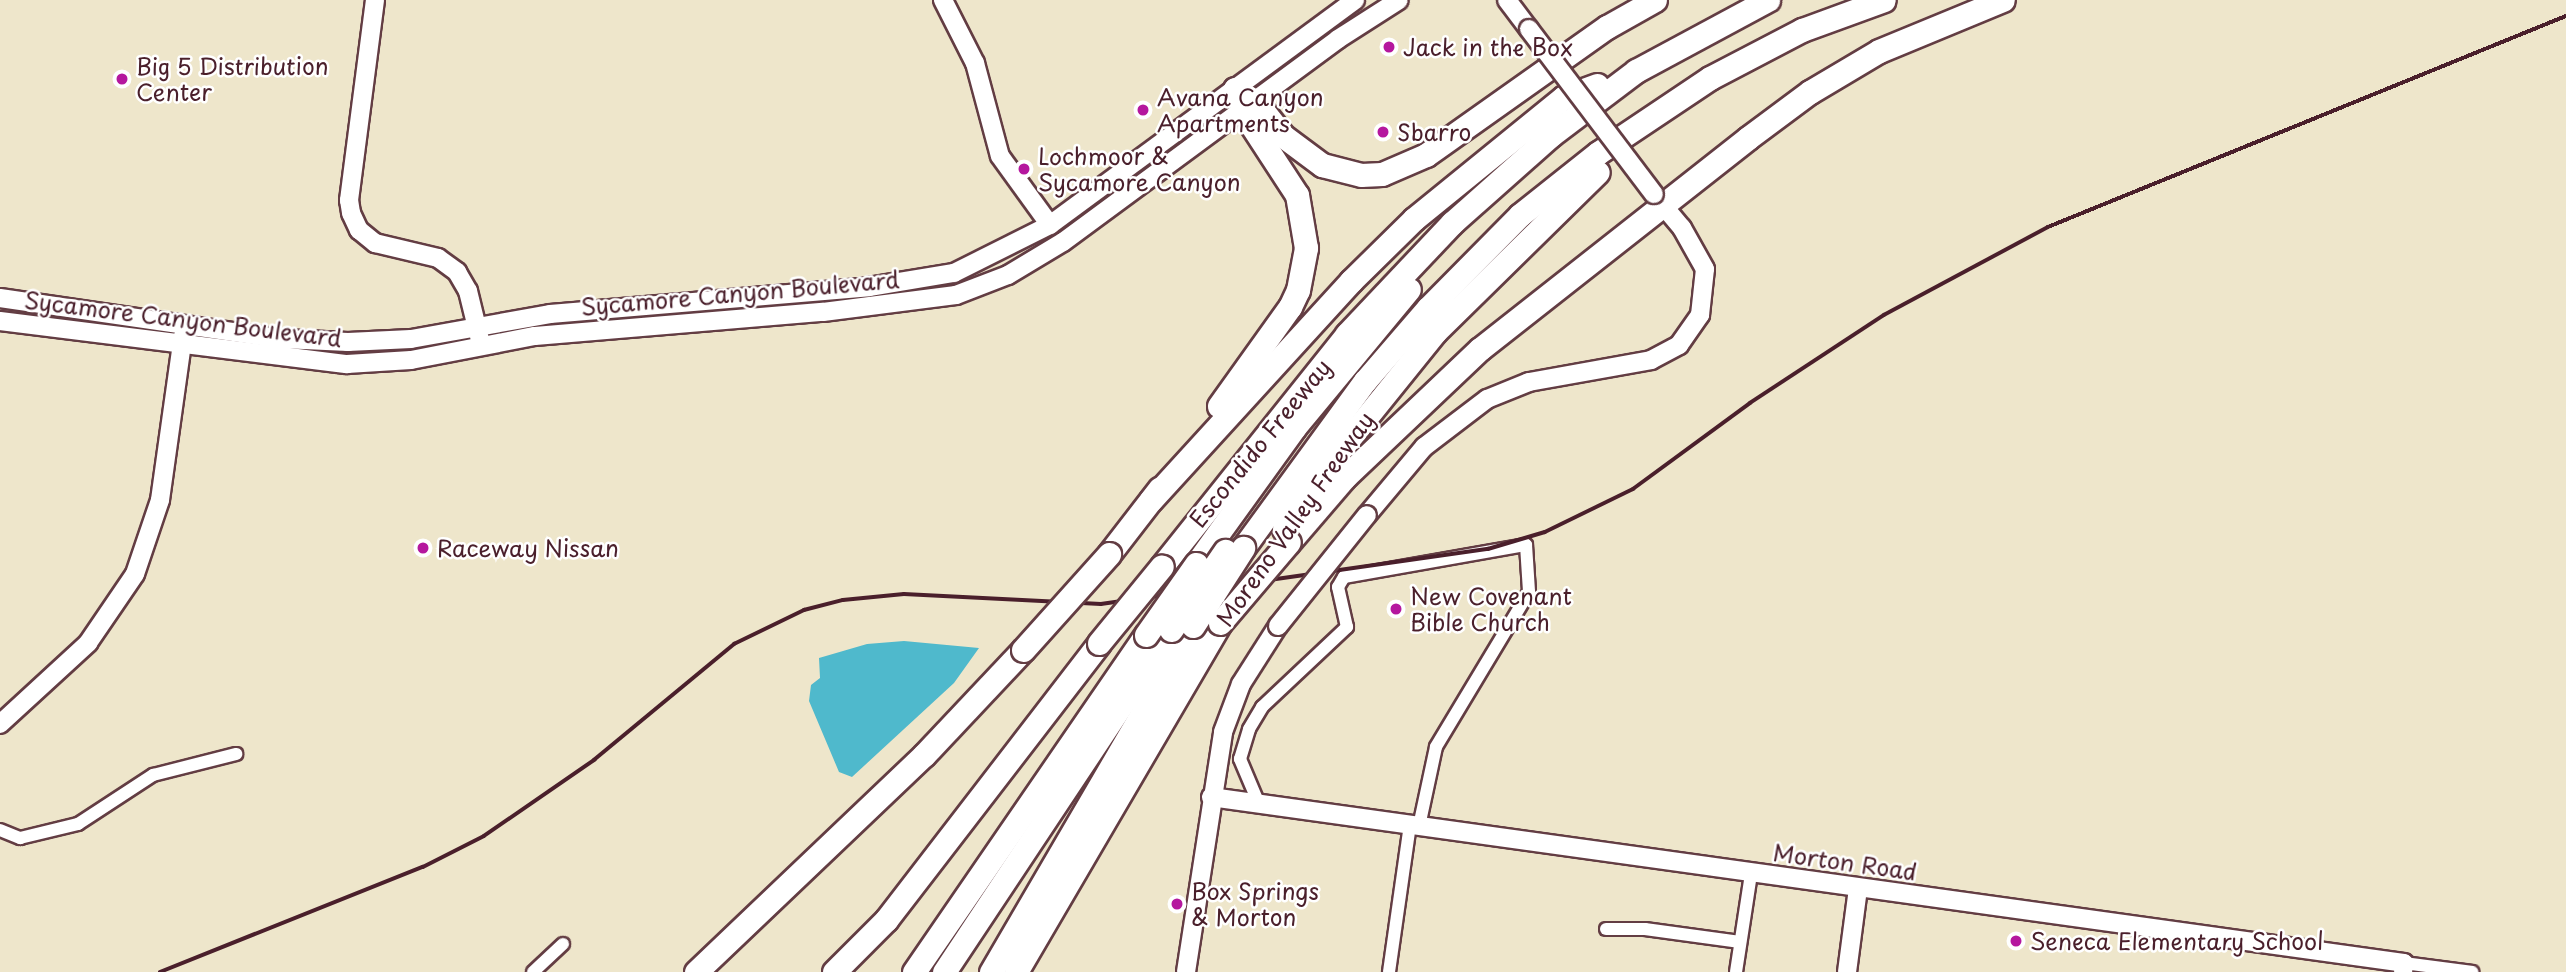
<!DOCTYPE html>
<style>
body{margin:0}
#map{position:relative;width:2566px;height:972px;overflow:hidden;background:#eee6cb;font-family:"Playpen Sans",sans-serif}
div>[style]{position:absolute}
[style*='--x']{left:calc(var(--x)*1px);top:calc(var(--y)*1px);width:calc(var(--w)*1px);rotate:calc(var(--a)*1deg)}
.water>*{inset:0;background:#4fb9cc}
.roads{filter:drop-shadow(2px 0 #633d43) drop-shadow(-2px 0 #633d43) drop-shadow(0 2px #633d43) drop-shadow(0 -2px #633d43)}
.street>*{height:12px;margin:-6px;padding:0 6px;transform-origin:6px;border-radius:6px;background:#fff}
.secondary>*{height:18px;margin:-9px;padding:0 9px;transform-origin:9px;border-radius:9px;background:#fff}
.highway>*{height:23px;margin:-11.5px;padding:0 11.5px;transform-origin:11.5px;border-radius:11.5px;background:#fff}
.rail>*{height:3.5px;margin:-1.75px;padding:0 1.75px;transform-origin:1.75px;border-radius:1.75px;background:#4a1f2b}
.bridges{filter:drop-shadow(2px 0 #633d43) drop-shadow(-2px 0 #633d43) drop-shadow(0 2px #633d43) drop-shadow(0 -2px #633d43)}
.secondary-bridge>*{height:18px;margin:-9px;padding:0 9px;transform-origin:9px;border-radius:9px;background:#fff}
.highway-bridge>*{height:23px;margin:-11.5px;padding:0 11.5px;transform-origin:11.5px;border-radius:11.5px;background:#fff}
.dots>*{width:19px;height:19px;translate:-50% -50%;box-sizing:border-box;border:4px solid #fff;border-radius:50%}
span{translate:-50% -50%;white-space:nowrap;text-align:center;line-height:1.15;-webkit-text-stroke:5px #fff;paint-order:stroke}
.poi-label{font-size:23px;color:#4a1f2b}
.left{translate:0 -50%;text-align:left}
.street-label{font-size:23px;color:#4a1f2b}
</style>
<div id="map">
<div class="water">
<div style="clip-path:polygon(904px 641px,979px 648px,954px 683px,852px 777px,839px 772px,809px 701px,811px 685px,820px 678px,819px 658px,867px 644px)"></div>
</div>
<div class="roads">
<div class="street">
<div style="--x:1259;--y:804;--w:49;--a:-112.9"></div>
<div style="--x:1240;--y:759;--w:31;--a:-73"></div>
<div style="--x:1249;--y:729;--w:26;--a:-59"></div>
<div style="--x:1262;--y:707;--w:117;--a:-43.3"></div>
<div style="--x:1347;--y:627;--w:41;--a:-102.7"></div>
<div style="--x:1338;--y:587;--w:12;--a:-59"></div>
<div style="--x:1344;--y:577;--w:185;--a:-10"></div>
<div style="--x:1526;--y:545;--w:47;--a:86.3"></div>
<div style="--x:1529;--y:592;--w:181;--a:121"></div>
<div style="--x:1436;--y:747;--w:81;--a:102.1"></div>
<div style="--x:0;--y:830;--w:22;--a:22"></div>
<div style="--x:20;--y:838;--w:60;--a:-13.6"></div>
<div style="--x:78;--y:824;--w:90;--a:-33.2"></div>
<div style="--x:153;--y:775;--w:86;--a:-14.2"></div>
<div style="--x:1606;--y:929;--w:39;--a:0"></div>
<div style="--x:1645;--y:929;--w:96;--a:7.8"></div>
<div style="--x:2404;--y:963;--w:69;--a:7.5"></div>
<div style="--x:533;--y:972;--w:41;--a:-43"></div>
<div style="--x:1389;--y:972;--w:149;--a:-81.9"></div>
<div style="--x:1736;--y:972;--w:99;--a:-81.3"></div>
</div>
<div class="secondary">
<div style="--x:375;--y:0;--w:202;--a:97.4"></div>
<div style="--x:349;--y:200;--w:13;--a:81"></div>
<div style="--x:351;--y:213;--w:19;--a:65"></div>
<div style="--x:359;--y:230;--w:21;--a:39"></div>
<div style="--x:375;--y:243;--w:65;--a:13.4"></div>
<div style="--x:438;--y:258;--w:24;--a:36"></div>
<div style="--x:457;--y:272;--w:22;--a:60"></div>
<div style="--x:468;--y:291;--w:50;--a:76.2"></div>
<div style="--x:943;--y:0;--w:71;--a:63.1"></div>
<div style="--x:975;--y:63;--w:96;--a:75"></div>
<div style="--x:1000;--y:156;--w:85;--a:54.1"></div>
<div style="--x:1507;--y:0;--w:36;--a:53"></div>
<div style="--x:0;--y:298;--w:285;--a:8.3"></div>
<div style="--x:282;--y:339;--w:66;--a:2.6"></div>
<div style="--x:348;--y:342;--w:63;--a:-2.7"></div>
<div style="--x:411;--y:339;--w:141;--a:-10.2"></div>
<div style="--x:550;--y:314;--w:320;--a:-4.8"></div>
<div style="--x:869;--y:287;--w:86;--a:-9.4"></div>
<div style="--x:954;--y:273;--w:107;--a:-26.6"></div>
<div style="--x:1050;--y:225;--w:379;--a:-36.4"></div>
<div style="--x:0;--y:321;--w:350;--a:7.1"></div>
<div style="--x:347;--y:364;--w:64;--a:-3.6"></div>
<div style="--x:411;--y:360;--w:126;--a:-11"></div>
<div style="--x:535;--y:336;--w:289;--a:-4.8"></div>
<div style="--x:823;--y:312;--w:134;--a:-7.3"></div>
<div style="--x:956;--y:295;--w:56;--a:-21"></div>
<div style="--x:1008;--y:275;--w:64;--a:-31"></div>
<div style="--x:1063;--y:242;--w:342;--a:-36.4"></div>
<div style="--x:1338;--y:39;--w:72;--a:-32.6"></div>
<div style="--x:1367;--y:515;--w:89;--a:-50"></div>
<div style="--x:1424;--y:447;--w:79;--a:-37.3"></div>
<div style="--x:1487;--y:399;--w:45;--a:-22"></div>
<div style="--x:1529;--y:382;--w:124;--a:-10.2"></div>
<div style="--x:1651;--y:360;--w:32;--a:-28"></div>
<div style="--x:1679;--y:345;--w:37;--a:-55"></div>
<div style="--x:1700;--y:315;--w:46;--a:-83.8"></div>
<div style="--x:1705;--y:269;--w:47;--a:-119.3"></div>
<div style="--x:1682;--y:228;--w:40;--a:-130"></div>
<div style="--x:0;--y:724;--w:120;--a:-42.6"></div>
<div style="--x:88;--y:643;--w:83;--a:-55.7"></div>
<div style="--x:135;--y:574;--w:78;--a:-71.3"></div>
<div style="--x:160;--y:500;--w:166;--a:-82"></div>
<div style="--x:1211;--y:797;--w:1204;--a:7.92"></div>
<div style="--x:2404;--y:963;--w:9;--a:96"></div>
<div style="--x:1186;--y:972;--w:243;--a:-81.2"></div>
<div style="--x:1223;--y:732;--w:51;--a:-69.4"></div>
<div style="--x:1241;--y:684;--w:69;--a:-57.5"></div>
<div style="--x:1847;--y:972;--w:85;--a:-82.5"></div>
</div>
<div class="highway">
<div style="--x:1235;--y:89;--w:25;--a:32"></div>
<div style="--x:1256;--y:102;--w:43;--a:51.5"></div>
<div style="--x:1283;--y:136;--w:49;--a:36.6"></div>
<div style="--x:1322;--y:165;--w:40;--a:14.4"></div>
<div style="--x:1361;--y:175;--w:21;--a:-3"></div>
<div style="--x:1382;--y:174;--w:48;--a:-23.4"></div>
<div style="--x:1426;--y:155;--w:222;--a:-35.3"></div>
<div style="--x:1607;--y:27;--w:55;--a:-29.4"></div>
<div style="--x:1219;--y:406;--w:122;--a:-54.4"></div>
<div style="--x:1290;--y:307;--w:19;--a:-65"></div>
<div style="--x:1298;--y:290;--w:43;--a:-79.2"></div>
<div style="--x:1306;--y:248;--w:54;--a:-99.6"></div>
<div style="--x:1297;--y:195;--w:86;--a:-123.1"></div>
<div style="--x:1250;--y:123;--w:37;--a:-114"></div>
<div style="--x:1151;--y:500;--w:297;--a:-47.6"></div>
<div style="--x:1351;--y:281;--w:88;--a:-44.5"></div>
<div style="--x:1414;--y:219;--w:193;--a:-39.1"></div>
<div style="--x:1564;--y:97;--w:35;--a:-20"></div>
<div style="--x:1284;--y:529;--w:83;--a:-55.3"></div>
<div style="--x:1331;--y:461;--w:166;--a:-51.1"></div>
<div style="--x:1435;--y:332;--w:228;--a:-44.5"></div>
<div style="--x:1289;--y:542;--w:86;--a:-49.3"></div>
<div style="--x:1345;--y:477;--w:186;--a:-43.5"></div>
<div style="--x:1480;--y:349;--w:341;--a:-38.2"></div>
<div style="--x:1748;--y:138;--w:77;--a:-36.6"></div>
<div style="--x:1810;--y:92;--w:80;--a:-30.7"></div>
<div style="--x:1879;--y:51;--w:134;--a:-22.4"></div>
<div style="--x:1243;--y:548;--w:207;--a:-53.9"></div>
<div style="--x:1365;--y:381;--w:96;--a:-49.2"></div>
<div style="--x:1428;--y:308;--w:131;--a:-45.3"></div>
<div style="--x:1520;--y:215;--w:100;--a:-38.5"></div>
<div style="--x:1598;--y:153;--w:135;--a:-33.8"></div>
<div style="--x:1710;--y:78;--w:104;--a:-27.6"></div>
<div style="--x:1802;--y:30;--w:87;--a:-20.1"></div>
<div style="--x:1109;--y:554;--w:83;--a:-52.3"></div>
<div style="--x:1196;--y:564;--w:168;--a:-54.2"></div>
<div style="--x:1294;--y:428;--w:180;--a:-50.4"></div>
<div style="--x:1162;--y:566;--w:297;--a:-51.4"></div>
<div style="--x:1347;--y:334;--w:153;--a:-46.6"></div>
<div style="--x:1452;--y:223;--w:131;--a:-41.6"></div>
<div style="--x:1550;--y:136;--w:108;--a:-37.1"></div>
<div style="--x:1636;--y:71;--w:150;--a:-28.3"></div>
<div style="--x:696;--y:972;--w:315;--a:-43.6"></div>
<div style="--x:924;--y:755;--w:144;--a:-46.7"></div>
<div style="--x:834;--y:972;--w:74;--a:-45"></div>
<div style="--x:886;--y:920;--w:349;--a:-52.4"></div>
<div style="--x:914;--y:972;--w:409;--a:-55.5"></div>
<div style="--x:944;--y:972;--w:410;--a:-56.4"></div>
<div style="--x:991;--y:972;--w:401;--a:-59.7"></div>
<div style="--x:1016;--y:972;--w:404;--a:-59.7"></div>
</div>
</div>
<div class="rail">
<div style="--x:160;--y:972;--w:283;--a:-21.8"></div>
<div style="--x:423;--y:867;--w:68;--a:-26.9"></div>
<div style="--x:484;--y:836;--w:134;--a:-34.6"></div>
<div style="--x:594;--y:760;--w:182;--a:-39.6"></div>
<div style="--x:734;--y:644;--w:78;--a:-25.9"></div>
<div style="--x:804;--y:610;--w:40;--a:-14.4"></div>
<div style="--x:843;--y:600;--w:61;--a:-5.6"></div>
<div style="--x:904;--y:594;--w:197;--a:2.9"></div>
<div style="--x:1101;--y:604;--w:391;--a:-8.1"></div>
<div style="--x:1488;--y:549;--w:59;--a:-16.6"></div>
<div style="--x:1545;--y:532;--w:98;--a:-26"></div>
<div style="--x:1633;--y:489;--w:145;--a:-36.3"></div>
<div style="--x:1750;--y:403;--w:160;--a:-33.3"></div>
<div style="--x:1884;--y:315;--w:186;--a:-28.2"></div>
<div style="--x:2048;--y:227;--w:559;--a:-22.16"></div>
</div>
<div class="bridges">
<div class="secondary-bridge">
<div style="--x:1529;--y:29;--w:207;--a:52.9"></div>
<div style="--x:1278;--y:626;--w:142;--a:-51.3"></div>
</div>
<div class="highway-bridge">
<div style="--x:1220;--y:623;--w:106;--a:-49.6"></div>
<div style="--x:1193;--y:626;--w:93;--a:-57.3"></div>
<div style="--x:1171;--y:630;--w:96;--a:-55.6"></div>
<div style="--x:1146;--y:635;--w:87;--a:-54.8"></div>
<div style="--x:1099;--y:643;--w:99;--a:-50.7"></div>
<div style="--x:1023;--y:650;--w:129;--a:-48.1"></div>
</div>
</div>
<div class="dots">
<div style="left:1389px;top:47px;background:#b5179e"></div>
<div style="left:122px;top:79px;background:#b5179e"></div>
<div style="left:1143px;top:110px;background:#b5179e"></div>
<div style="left:1383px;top:132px;background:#b5179e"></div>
<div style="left:1024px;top:169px;background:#b5179e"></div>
<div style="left:423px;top:548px;background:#b5179e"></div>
<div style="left:1396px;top:609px;background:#b5179e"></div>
<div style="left:1177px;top:904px;background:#b5179e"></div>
<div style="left:2016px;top:941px;background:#b5179e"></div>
</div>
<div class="poi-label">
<span class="left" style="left:1403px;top:47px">Jack in the Box</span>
<span class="left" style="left:136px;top:79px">Big 5 Distribution<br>Center</span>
<span class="left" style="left:1157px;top:110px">Avana Canyon<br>Apartments</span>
<span class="left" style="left:1397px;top:132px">Sbarro</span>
<span class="left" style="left:1038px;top:169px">Lochmoor &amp;<br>Sycamore Canyon</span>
<span class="left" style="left:437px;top:548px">Raceway Nissan</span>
<span class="left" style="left:1410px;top:609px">New Covenant<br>Bible Church</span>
<span class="left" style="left:1191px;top:904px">Box Springs<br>&amp; Morton</span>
<span class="left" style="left:2030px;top:941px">Seneca Elementary School</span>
</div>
<div class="street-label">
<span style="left:740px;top:293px;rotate:-5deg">Sycamore Canyon Boulevard</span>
<span style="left:183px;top:319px;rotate:7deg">Sycamore Canyon Boulevard</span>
<span style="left:1260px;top:443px;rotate:-51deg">Escondido Freeway</span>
<span style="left:1295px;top:519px;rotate:-55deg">Moreno Valley Freeway</span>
<span style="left:1845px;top:862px;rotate:8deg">Morton Road</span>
</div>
</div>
